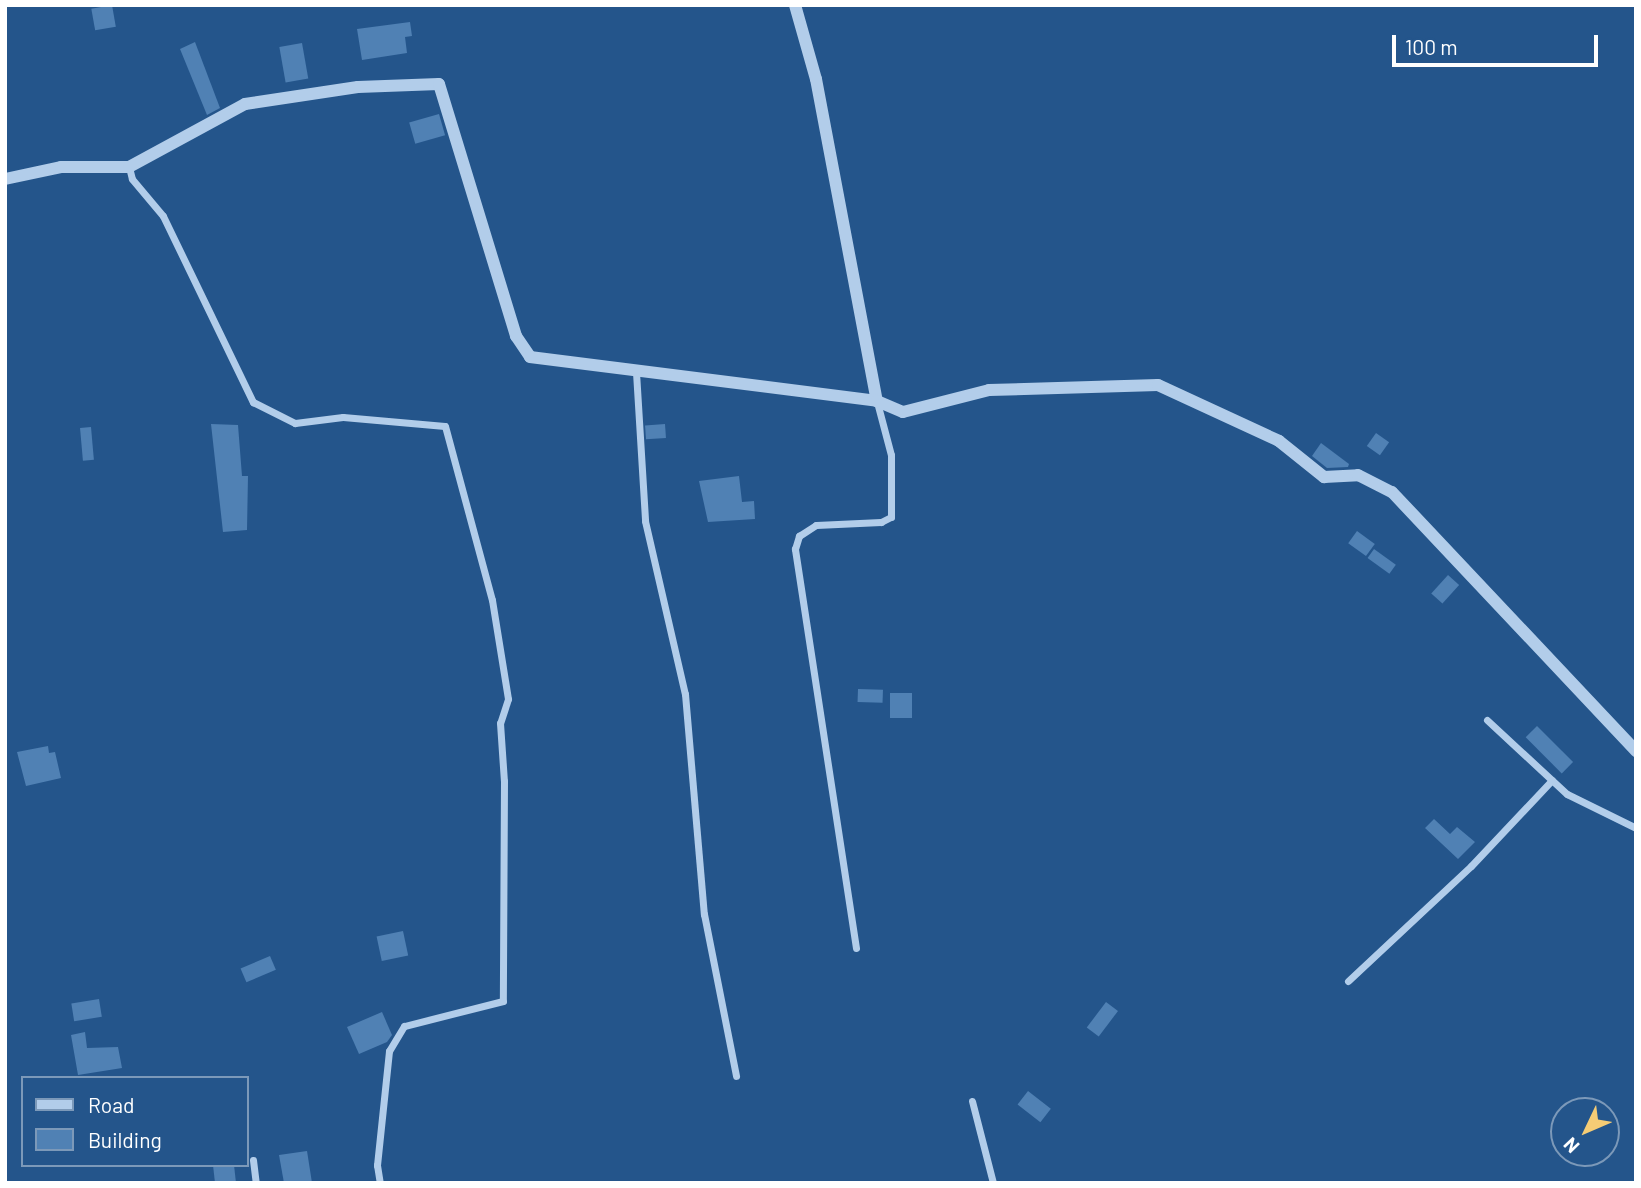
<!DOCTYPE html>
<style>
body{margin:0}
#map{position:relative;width:1641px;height:1188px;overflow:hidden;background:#24558b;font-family:Barlow,sans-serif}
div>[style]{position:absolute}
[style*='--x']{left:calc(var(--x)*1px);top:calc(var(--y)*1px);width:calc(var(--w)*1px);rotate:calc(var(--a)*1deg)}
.building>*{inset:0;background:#5081b4;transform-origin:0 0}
.minor>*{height:7px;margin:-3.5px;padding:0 3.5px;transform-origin:3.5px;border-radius:3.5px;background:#b2cdea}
.tertiary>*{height:12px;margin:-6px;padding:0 6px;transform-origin:6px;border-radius:6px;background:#b2cdea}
span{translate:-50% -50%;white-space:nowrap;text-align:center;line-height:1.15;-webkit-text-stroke:5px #24558b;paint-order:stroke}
.frame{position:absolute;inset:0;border:7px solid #fff;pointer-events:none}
.legend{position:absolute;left:21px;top:1076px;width:228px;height:91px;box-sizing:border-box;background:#24558b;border:2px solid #7c99b9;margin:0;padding:9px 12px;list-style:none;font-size:21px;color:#fff}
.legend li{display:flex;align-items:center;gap:14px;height:35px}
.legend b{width:35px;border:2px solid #7c99b9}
.north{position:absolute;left:1550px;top:1097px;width:70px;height:70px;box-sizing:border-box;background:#24558b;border:2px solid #7c99b9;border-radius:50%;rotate:226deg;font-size:19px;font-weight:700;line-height:28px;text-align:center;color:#fff}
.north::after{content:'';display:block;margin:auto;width:24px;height:32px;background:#f5cc75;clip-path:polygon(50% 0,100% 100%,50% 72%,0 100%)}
.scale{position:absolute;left:1392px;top:35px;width:206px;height:32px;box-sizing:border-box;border:4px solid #fff;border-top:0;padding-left:9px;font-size:21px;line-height:24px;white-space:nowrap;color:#fff;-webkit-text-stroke:5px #24558b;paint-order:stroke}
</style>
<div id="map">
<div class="building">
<div style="left:112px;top:5px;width:22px;height:21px;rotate:80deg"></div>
<div style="clip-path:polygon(410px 22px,412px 36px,405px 37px,407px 53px,362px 60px,357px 29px)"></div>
<div style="clip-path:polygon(195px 42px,220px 108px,207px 115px,180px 49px)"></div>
<div style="left:302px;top:43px;width:36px;height:23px;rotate:80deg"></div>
<div style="left:439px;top:114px;width:22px;height:31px;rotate:74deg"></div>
<div style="clip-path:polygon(211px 424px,238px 425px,242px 476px,248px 476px,247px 530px,223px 532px)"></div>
<div style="left:665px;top:424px;width:14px;height:20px;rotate:86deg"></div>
<div style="left:91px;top:427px;width:33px;height:11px;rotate:85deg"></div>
<div style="left:1376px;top:433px;width:16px;height:16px;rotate:35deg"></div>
<div style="clip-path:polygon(1321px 443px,1349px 464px,1348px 467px,1327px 468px,1312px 456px)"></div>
<div style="clip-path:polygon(739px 476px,742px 502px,754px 501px,755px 519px,708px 522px,699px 481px)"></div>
<div style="left:1357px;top:531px;width:22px;height:15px;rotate:36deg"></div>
<div style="left:1374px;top:549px;width:27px;height:11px;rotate:36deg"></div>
<div style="left:1448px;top:575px;width:15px;height:25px;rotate:42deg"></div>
<div style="left:858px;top:689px;width:25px;height:13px;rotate:2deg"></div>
<div style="left:890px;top:693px;width:22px;height:25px"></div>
<div style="left:1537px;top:726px;width:51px;height:16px;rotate:45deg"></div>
<div style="clip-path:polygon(48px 746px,49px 753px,55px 752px,61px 778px,26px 786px,17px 752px)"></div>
<div style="clip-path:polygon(1434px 819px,1450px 834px,1457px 827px,1475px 842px,1458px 859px,1425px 828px)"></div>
<div style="left:403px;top:931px;width:25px;height:27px;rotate:78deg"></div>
<div style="left:270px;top:956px;width:15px;height:32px;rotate:67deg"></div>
<div style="left:99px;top:999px;width:18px;height:28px;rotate:81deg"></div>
<div style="left:1106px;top:1002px;width:15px;height:32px;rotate:37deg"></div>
<div style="clip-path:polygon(382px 1012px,392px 1035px,387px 1042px,359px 1054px,347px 1027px)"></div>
<div style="clip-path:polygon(85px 1032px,87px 1048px,118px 1047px,122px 1068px,78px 1075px,71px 1035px)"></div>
<div style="left:1028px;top:1091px;width:29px;height:17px;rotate:38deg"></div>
<div style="clip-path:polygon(307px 1151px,312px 1183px,284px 1183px,279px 1155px)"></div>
<div style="clip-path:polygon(213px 1165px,234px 1165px,236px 1183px,215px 1183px)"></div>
</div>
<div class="minor">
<div style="--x:129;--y:167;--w:12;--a:76"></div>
<div style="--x:132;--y:179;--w:48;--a:50"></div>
<div style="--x:163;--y:216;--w:207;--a:64.2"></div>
<div style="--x:253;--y:402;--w:47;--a:26.6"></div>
<div style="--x:295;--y:423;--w:48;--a:-7.1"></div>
<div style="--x:343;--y:417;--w:102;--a:5"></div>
<div style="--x:445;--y:426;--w:180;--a:74.9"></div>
<div style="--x:492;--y:600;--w:100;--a:80.8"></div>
<div style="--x:508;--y:699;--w:25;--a:108"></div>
<div style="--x:500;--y:723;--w:58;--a:86.1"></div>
<div style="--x:504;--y:781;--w:220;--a:90.3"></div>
<div style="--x:503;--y:1001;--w:102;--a:165.8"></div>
<div style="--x:404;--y:1026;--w:29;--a:121"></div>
<div style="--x:389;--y:1051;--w:115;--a:96"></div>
<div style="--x:377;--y:1165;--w:18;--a:81"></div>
<div style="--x:636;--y:372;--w:149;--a:86.5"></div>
<div style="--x:645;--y:521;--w:178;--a:77"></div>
<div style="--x:685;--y:694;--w:221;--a:85.1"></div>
<div style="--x:704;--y:914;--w:165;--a:78.8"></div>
<div style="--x:1487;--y:720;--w:109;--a:42.8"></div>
<div style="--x:1567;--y:794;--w:77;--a:26.2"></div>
<div style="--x:856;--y:948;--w:404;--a:-98.7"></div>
<div style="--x:795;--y:549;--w:14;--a:-73"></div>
<div style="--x:799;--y:536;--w:20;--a:-33"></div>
<div style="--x:816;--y:525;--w:65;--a:-2.6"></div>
<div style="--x:881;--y:522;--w:11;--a:-27"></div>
<div style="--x:891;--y:517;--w:62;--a:-90"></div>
<div style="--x:891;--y:455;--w:55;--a:-104.8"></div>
<div style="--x:1348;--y:981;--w:168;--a:-43.1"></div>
<div style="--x:1471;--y:866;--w:118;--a:-46.7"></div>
<div style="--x:972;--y:1101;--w:85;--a:75.6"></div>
<div style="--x:253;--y:1160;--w:23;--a:83"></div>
</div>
<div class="tertiary">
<div style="--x:795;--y:5;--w:77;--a:74.2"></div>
<div style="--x:816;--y:79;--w:328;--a:79.3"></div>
<div style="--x:5;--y:179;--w:57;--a:-12.1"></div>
<div style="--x:61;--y:167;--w:68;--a:0"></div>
<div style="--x:129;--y:167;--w:132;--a:-28.5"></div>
<div style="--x:245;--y:104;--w:114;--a:-8.6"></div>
<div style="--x:358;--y:87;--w:81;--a:-2.1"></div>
<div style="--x:439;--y:84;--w:264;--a:73"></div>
<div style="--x:516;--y:336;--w:25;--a:56"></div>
<div style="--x:530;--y:357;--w:350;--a:7.2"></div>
<div style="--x:877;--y:401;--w:28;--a:23"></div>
<div style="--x:903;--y:412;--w:89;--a:-14.3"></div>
<div style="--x:989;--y:390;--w:169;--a:-1.7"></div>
<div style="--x:1158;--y:385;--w:133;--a:24.8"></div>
<div style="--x:1279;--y:441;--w:58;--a:38.7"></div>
<div style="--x:1324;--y:477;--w:34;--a:-3"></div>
<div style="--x:1358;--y:475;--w:38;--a:27"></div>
<div style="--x:1392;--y:492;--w:356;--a:46.7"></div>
</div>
<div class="frame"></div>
<ul class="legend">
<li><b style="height:9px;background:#b2cdea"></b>Road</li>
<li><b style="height:19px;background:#5081b4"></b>Building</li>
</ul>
<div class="north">N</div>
<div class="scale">100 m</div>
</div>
